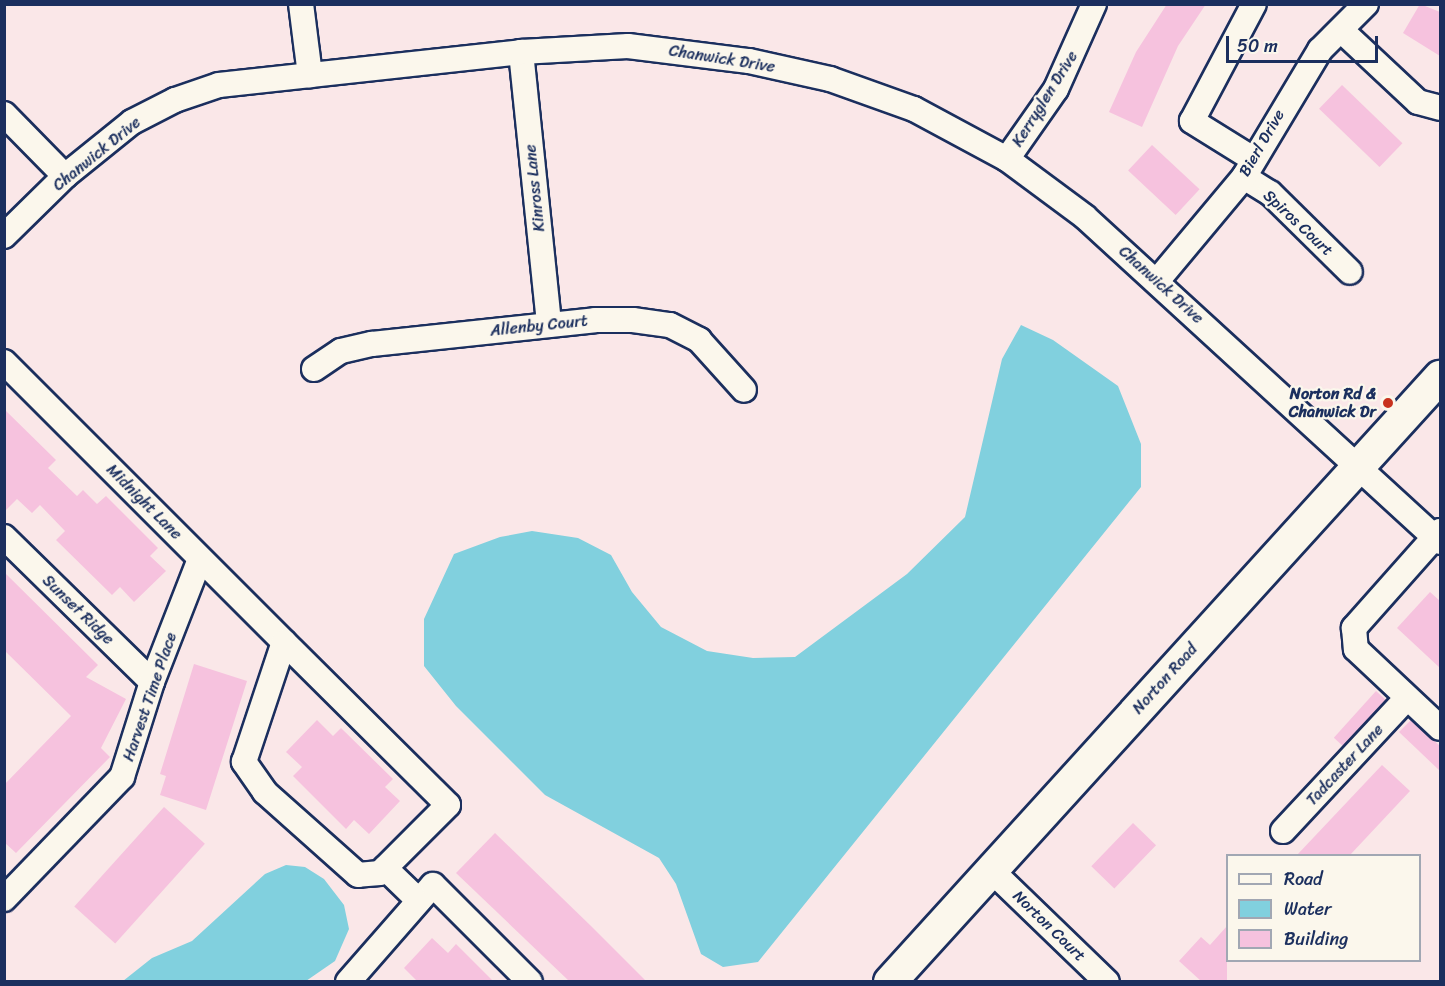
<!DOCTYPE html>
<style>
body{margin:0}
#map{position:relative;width:1445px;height:986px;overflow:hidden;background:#fae7e8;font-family:Sriracha,sans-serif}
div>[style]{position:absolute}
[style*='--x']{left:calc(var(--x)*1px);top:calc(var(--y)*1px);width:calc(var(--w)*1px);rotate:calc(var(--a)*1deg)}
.water>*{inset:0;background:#81d0de}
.building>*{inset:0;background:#f6c2de;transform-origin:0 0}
.roads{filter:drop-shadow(2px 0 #1b2f5e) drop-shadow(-2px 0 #1b2f5e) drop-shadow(0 2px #1b2f5e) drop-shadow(0 -2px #1b2f5e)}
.minor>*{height:24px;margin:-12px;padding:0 12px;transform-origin:12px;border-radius:12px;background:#fbf7ec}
.major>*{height:32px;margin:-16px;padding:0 16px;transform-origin:16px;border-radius:16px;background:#fbf7ec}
.dots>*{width:16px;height:16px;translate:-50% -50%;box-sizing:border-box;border:3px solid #fbf7ec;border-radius:50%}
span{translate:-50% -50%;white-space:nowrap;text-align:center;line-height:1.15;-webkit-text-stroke:4.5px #fbf7ec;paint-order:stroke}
.street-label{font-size:16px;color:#1b2f5e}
.poi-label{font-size:16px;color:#1b2f5e;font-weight:700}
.right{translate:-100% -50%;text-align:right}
.frame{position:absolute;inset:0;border:6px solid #1b2f5e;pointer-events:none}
.legend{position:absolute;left:1226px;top:854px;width:195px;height:108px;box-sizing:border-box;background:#fbf7ec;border:2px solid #a1a7b3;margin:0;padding:8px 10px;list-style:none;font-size:18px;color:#1b2f5e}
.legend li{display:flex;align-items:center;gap:12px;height:30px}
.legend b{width:30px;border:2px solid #a1a7b3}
.scale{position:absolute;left:1226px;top:36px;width:152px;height:27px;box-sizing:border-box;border:3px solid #1b2f5e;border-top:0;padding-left:8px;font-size:18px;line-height:21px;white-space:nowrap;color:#1b2f5e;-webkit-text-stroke:4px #fbf7ec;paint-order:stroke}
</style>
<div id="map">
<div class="water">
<div style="clip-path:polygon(1021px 325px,1053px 340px,1118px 386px,1141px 444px,1141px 487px,758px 962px,723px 967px,701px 954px,676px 884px,659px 858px,545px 795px,456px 706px,424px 666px,424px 619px,454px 554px,500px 537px,532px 531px,578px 538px,611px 555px,632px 592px,661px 627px,707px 651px,753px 658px,795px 657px,907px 574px,965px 517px,1002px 359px)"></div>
<div style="clip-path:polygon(286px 865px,305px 867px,324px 879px,344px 905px,349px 929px,335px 961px,306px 981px,123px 981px,152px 958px,192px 941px,265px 874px)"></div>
</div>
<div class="building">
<div style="clip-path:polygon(1167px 4px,1206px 4px,1178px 46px,1142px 127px,1109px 112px,1136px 52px)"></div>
<div style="clip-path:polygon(1420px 4px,1440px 12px,1440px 56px,1403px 33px)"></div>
<div style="left:1342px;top:85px;width:84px;height:33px;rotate:44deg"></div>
<div style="left:1152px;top:145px;width:65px;height:35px;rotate:43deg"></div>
<div style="clip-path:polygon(4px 409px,56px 460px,48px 468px,77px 496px,83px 490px,97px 504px,106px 496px,158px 548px,150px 556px,166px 571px,134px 602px,120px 587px,112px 595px,56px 540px,65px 531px,40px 505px,32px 513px,17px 499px,4px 512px)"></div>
<div style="clip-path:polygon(4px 572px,98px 665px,86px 677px,126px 699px,101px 748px,110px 757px,16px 853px,4px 842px,4px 785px,71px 716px,4px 650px)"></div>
<div style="clip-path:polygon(1430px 592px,1440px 601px,1440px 668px,1397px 628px)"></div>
<div style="clip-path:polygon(194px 664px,247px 681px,206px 810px,160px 795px,166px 776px,160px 774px)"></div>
<div style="left:1376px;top:691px;width:13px;height:63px;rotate:42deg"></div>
<div style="clip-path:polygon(317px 720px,333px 736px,341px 728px,393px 779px,385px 787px,400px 801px,369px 834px,354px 820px,346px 829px,293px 776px,302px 767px,286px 752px)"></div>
<div style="clip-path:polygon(1411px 720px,1440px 746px,1440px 771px,1399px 732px)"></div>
<div style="clip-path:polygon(1382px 765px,1410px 791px,1350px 855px,1297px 855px)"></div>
<div style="left:164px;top:807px;width:55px;height:134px;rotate:42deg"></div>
<div style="left:1133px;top:823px;width:32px;height:60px;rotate:44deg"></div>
<div style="clip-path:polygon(495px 833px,592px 927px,646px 981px,569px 981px,456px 873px)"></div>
<div style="clip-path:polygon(1227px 926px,1227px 981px,1201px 981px,1179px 961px,1201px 937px,1210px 945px)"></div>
<div style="clip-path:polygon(432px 938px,448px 953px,456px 944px,493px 981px,417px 981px,404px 968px)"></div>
</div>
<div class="roads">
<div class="minor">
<div style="--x:301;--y:4;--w:72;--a:82.8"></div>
<div style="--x:1341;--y:30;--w:105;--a:43.1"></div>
<div style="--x:1418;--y:102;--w:23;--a:15"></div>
<div style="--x:521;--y:52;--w:274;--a:84.1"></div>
<div style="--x:4;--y:114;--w:87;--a:45.5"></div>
<div style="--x:1007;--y:159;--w:85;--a:-55"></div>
<div style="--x:1056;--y:89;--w:93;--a:-65.9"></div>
<div style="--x:1253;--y:159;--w:72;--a:-148.1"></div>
<div style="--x:1192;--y:121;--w:132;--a:-62.1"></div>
<div style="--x:1244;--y:177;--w:31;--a:32"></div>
<div style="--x:1270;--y:193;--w:112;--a:44.6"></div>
<div style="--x:4;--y:236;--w:86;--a:-44.5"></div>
<div style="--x:65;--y:176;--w:86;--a:-38.9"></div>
<div style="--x:132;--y:122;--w:48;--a:-27.1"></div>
<div style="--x:175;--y:100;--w:46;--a:-18.8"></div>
<div style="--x:219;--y:85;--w:304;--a:-6.2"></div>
<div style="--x:521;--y:52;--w:107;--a:-3.2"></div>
<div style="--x:628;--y:46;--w:122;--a:7.1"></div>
<div style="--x:749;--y:61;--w:83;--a:12.5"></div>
<div style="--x:830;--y:79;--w:89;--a:19.7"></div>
<div style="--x:914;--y:109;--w:106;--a:28.3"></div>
<div style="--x:1007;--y:159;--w:97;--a:36.6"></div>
<div style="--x:1085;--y:217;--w:481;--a:42.5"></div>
<div style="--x:1157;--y:281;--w:136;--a:-50.1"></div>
<div style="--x:1244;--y:177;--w:148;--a:-59.1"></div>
<div style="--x:1320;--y:50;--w:65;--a:-45"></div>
<div style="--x:4;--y:362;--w:396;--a:45"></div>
<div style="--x:314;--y:369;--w:32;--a:-34"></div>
<div style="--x:341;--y:351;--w:32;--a:-13"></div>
<div style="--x:372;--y:344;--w:224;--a:-6.1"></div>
<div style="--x:595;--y:320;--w:38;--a:0"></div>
<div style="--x:633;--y:320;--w:37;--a:8"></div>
<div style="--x:670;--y:325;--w:33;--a:27"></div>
<div style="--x:699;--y:340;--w:67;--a:48"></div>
<div style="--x:1440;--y:531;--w:130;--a:131.6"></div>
<div style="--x:1354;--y:628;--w:21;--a:85"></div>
<div style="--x:1356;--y:649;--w:115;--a:43.2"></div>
<div style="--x:4;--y:537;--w:207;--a:44.4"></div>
<div style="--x:284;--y:642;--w:231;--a:44.8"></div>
<div style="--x:448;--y:805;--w:96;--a:135"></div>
<div style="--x:380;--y:873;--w:22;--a:175"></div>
<div style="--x:358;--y:875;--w:125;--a:-138.3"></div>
<div style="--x:265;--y:792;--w:37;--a:-125"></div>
<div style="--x:244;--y:762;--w:126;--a:-71.6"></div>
<div style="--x:1283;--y:831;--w:182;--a:-47"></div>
<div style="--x:385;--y:868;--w:47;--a:44.1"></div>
<div style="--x:991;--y:870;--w:161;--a:44"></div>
<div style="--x:4;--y:899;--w:170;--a:-46"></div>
<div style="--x:122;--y:777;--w:100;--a:-72.5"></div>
<div style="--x:152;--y:682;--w:132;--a:-68.7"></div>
<div style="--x:348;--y:982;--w:129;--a:-48.8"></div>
<div style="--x:433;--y:885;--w:137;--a:45"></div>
</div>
<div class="major">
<div style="--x:890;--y:982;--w:818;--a:-47.73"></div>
</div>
</div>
<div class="dots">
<div style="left:1388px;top:403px;background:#c8321e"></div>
</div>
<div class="street-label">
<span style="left:722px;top:59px;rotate:9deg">Chanwick Drive</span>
<span style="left:1045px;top:99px;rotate:-58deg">Kerryglen Drive</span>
<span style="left:1262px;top:143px;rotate:-60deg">Bierl Drive</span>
<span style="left:97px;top:154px;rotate:-39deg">Chanwick Drive</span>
<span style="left:535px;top:188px;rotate:-96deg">Kinross Lane</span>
<span style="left:1298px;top:223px;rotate:43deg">Spiros Court</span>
<span style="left:1161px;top:285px;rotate:42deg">Chanwick Drive</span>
<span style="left:539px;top:326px;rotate:-6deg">Allenby Court</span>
<span style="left:144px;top:502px;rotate:45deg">Midnight Lane</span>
<span style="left:78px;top:610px;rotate:44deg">Sunset Ridge</span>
<span style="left:1165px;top:679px;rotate:-48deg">Norton Road</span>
<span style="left:150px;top:697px;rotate:-71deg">Harvest Time Place</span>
<span style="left:1345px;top:765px;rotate:-47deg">Tadcaster Lane</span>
<span style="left:1049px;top:926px;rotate:44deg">Norton Court</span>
</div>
<div class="poi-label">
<span class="right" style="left:1376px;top:403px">Norton Rd &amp;<br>Chanwick Dr</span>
</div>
<div class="frame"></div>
<ul class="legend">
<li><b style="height:8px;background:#fbf7ec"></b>Road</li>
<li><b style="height:16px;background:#81d0de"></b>Water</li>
<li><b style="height:16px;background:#f6c2de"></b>Building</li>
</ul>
<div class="scale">50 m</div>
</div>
